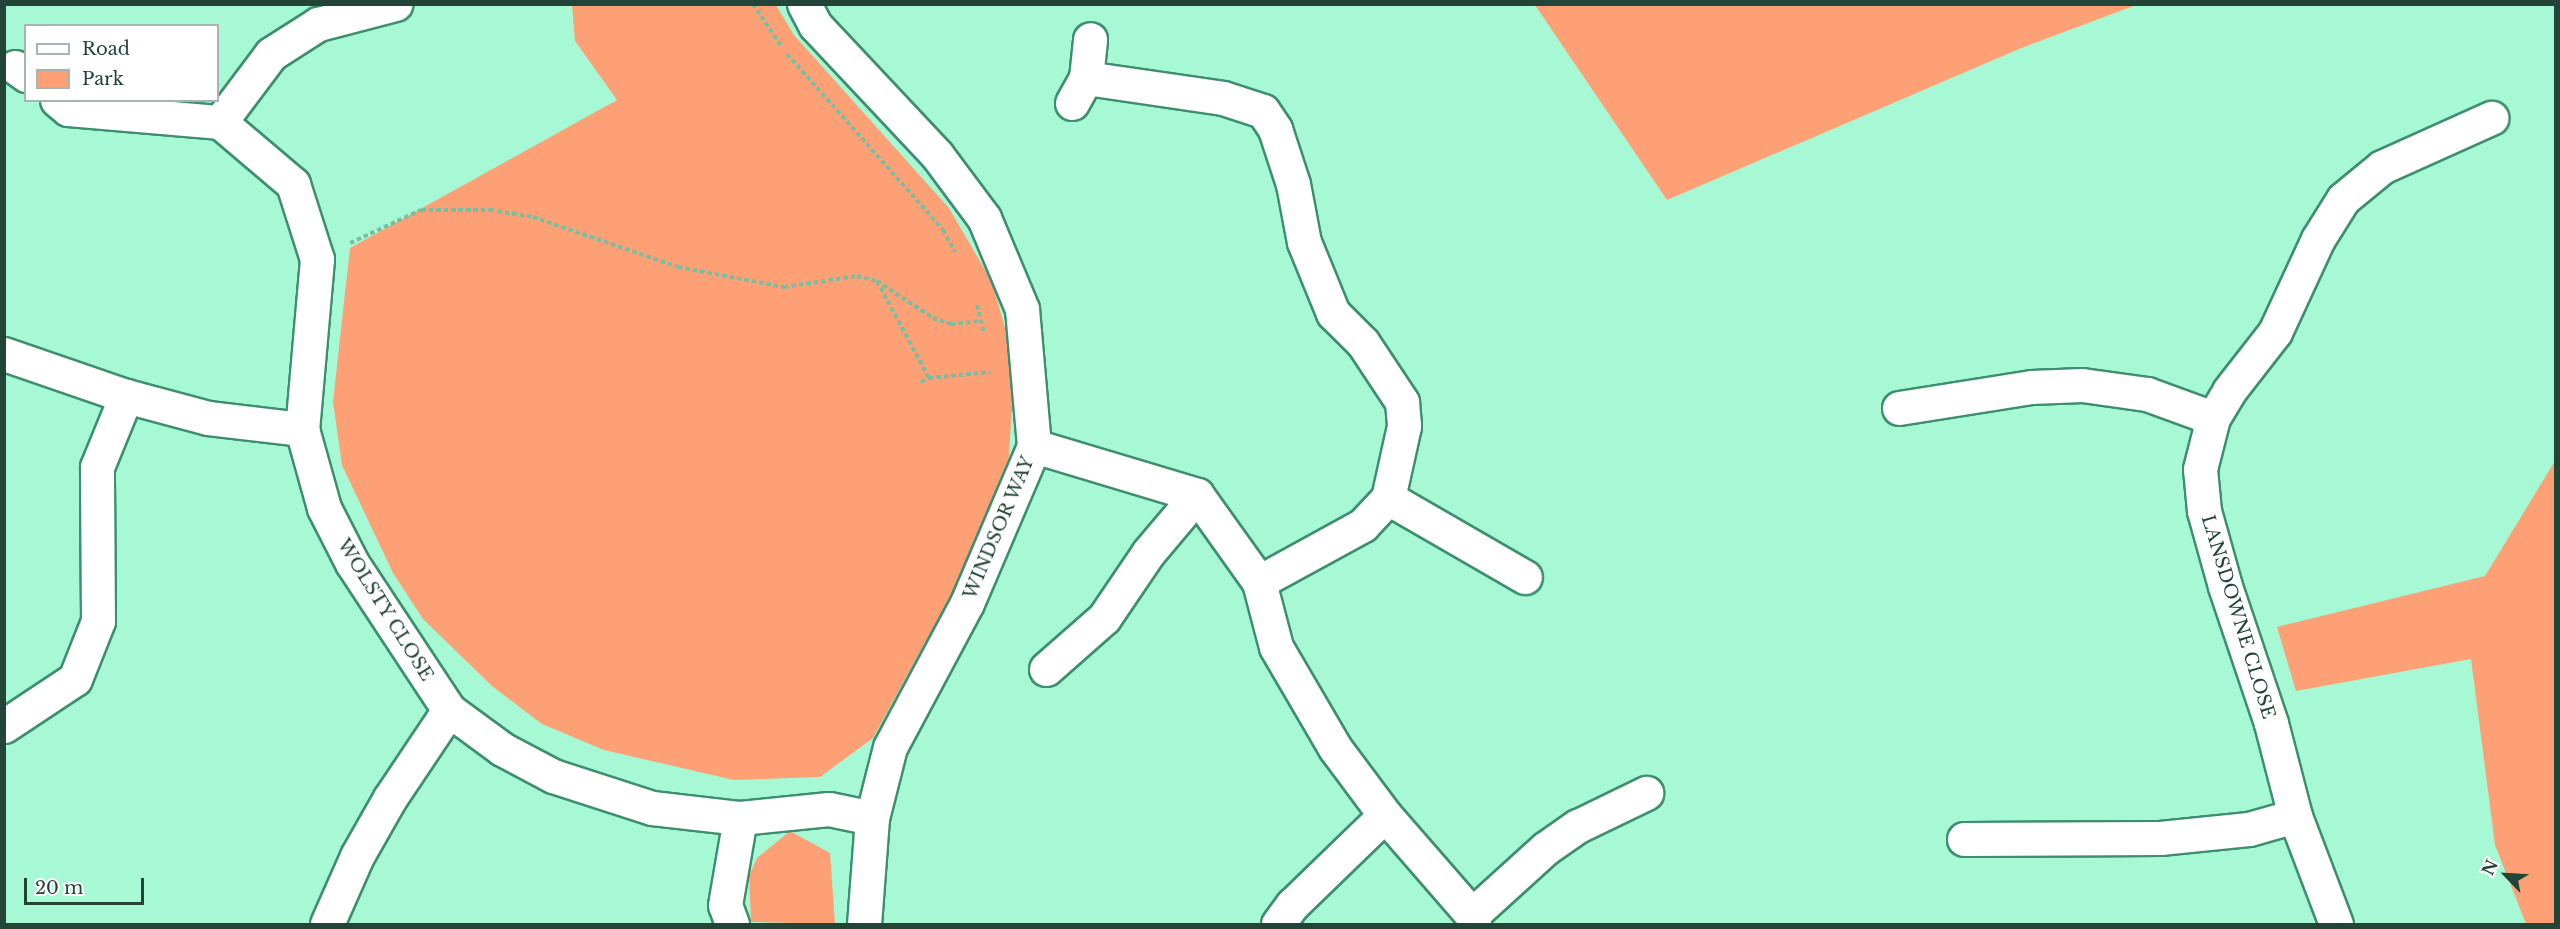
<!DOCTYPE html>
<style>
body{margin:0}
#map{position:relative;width:2560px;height:929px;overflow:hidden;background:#a6f9d4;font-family:"Libre Baskerville",serif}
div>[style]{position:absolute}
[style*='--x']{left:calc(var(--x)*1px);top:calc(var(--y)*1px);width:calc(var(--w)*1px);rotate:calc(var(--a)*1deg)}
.green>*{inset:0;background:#fda076}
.path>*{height:4px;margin-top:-2px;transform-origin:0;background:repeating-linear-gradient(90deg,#7abd9f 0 4.5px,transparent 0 7.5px)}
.roads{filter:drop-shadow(2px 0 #3d8f6f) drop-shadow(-2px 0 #3d8f6f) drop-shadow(0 2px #3d8f6f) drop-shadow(0 -2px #3d8f6f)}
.minor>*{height:33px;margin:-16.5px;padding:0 16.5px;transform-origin:16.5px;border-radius:16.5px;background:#fff}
span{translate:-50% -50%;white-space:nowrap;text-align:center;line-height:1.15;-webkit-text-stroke:5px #fff;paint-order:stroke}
.street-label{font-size:18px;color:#234537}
.frame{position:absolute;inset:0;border:6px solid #234537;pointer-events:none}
.legend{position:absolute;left:24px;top:24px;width:195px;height:78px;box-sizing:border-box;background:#fff;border:2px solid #a7b5af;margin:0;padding:8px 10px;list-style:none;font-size:18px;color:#234537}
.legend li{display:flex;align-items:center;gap:12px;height:30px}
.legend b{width:30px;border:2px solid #a7b5af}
.north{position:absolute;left:2476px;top:845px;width:60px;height:60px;-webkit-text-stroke:4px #fff;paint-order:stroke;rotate:295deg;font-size:16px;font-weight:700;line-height:24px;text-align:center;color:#234537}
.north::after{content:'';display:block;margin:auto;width:21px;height:27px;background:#234537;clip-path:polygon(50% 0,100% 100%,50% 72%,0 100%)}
.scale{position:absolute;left:24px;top:878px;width:120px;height:27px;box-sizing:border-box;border:3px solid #234537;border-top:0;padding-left:8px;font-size:18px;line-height:21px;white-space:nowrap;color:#234537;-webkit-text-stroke:4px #fff;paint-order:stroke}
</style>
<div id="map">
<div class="green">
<div style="clip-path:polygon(572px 5px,776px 5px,794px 35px,949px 208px,992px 282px,1015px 364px,1008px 469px,960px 578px,873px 738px,820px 777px,734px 780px,604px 750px,542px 724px,492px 686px,423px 619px,393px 573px,342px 465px,333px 402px,350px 248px,617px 100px,575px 41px)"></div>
<div style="clip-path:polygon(1535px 5px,2136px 5px,2019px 49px,1667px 200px)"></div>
<div style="clip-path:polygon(2555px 461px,2555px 924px,2526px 924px,2495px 845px,2471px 659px,2296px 691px,2277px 627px,2485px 576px)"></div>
<div style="clip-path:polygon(790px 831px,830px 853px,835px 924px,751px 922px,749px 876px,757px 858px)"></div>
</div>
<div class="path">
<div style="--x:753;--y:4;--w:50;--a:56.3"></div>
<div style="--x:787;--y:54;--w:235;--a:48.4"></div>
<div style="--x:943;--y:230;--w:25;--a:61"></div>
<div style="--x:350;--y:243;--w:78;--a:-24.9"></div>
<div style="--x:421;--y:210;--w:69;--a:0"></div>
<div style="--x:490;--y:210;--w:44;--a:9.2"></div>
<div style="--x:533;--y:217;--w:153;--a:19"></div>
<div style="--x:678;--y:267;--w:108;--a:10.7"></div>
<div style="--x:784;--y:287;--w:74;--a:-8.6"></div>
<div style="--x:857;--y:276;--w:21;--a:14"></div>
<div style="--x:877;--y:281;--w:67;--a:33.5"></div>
<div style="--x:933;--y:318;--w:19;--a:18"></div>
<div style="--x:951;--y:324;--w:30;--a:-6"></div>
<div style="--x:877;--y:281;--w:110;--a:61.8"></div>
<div style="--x:977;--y:305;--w:29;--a:76"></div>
<div style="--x:921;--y:382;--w:9;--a:-27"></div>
<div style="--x:929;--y:378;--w:62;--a:-5.5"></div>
</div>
<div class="roads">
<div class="minor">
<div style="--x:804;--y:4;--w:24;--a:62"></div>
<div style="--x:815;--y:25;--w:178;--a:46.8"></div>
<div style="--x:937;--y:155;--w:79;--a:53.3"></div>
<div style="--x:984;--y:218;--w:99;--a:67.3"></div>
<div style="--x:1022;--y:309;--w:138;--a:85"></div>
<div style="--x:1034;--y:446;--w:171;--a:113.1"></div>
<div style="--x:967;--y:603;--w:163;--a:118.1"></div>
<div style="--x:890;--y:747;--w:73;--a:104.2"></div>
<div style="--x:872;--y:818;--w:106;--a:94.3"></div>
<div style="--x:15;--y:67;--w:14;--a:36"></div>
<div style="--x:1086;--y:78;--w:138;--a:8.3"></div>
<div style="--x:1223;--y:98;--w:42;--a:18"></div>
<div style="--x:1263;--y:111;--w:22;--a:56"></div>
<div style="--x:1275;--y:129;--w:58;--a:71.9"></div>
<div style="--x:1293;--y:184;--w:59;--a:79.3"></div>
<div style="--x:1304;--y:242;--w:77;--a:67.8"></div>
<div style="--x:1333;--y:313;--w:42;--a:45"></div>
<div style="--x:1363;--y:343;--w:71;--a:56.5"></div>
<div style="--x:1402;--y:402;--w:24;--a:85"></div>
<div style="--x:1404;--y:426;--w:74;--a:102.5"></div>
<div style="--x:1388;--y:498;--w:37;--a:133"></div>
<div style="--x:1363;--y:525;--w:119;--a:151.3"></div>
<div style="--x:57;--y:100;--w:14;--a:39"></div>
<div style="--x:68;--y:109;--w:153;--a:4.9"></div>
<div style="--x:220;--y:122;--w:96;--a:40.3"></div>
<div style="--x:293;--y:184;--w:79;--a:72.3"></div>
<div style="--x:317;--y:259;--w:171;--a:95"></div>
<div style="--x:302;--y:429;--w:82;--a:74.4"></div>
<div style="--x:324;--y:508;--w:62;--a:63"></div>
<div style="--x:352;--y:563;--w:176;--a:56.6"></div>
<div style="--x:449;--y:710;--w:66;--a:36.3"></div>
<div style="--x:502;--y:749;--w:58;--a:27.9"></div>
<div style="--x:553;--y:776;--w:104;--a:17.9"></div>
<div style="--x:652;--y:808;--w:89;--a:6.5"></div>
<div style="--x:740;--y:818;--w:89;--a:-5.8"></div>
<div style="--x:829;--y:809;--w:44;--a:11.8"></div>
<div style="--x:1072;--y:103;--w:29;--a:-61"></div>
<div style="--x:1086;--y:78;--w:39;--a:-84"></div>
<div style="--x:220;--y:122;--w:85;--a:-53.1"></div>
<div style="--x:271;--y:54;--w:56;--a:-32.6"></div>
<div style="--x:318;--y:24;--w:80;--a:-14.6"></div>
<div style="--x:4;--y:354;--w:129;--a:19"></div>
<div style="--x:126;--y:396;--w:85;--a:15"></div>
<div style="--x:208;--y:418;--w:95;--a:6.7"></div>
<div style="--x:1899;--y:408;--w:134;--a:-9"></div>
<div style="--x:2031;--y:387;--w:51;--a:-2.2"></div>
<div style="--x:2082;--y:385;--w:66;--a:7.9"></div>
<div style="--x:2147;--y:394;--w:70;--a:20"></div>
<div style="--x:1034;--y:446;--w:170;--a:16.7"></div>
<div style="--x:1197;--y:495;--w:107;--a:54.5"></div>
<div style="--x:1259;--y:582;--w:67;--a:75.3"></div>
<div style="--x:1276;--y:647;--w:117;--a:59.7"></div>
<div style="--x:1335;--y:748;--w:84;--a:53.3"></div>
<div style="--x:1385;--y:815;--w:133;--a:49"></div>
<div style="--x:1472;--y:915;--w:9;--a:77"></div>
<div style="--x:1388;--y:498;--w:158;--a:30"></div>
<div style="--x:1046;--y:669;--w:77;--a:-41.3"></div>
<div style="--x:1104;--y:618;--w:78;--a:-55.9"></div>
<div style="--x:1148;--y:553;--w:76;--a:-49.8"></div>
<div style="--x:4;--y:726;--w:85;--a:-33.5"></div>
<div style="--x:75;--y:679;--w:62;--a:-68.4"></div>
<div style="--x:98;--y:621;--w:154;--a:-90.4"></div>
<div style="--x:97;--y:467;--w:77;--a:-67.8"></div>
<div style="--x:1964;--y:839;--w:196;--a:-0.3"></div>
<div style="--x:2160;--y:838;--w:89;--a:-5.8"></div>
<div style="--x:2249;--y:829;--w:48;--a:-15.8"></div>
<div style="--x:1472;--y:915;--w:100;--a:-42.2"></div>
<div style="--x:1546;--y:848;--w:39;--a:-35"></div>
<div style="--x:1578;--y:826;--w:76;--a:-25.9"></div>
<div style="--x:327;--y:924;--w:74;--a:-66.2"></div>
<div style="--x:357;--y:856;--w:67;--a:-60.4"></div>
<div style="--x:390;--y:798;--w:106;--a:-56.2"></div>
<div style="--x:732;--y:924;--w:20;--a:-110"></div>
<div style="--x:725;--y:905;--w:88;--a:-80.2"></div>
<div style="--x:1278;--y:924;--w:24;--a:-54"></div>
<div style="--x:1292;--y:905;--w:129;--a:-44.1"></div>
<div style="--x:2336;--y:924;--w:116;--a:-110.8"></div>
<div style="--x:2295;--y:816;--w:96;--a:-104.5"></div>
<div style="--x:2271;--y:723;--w:145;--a:-108.6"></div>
<div style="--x:2225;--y:586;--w:78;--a:-105.6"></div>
<div style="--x:2204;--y:511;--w:42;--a:-95.4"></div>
<div style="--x:2200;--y:469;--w:53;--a:-75.7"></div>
<div style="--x:2213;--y:418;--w:31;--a:-59"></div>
<div style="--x:2229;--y:391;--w:75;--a:-52.1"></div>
<div style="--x:2275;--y:332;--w:102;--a:-65.2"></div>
<div style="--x:2318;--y:239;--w:47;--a:-58"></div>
<div style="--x:2343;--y:199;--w:50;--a:-39.4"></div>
<div style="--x:2382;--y:167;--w:120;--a:-24.2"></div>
</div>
</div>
<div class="street-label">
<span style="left:999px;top:528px;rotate:-67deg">WINDSOR WAY</span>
<span style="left:385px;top:610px;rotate:58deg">WOLSTY CLOSE</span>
<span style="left:2238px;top:617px;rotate:73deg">LANSDOWNE CLOSE</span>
</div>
<div class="frame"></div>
<ul class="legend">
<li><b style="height:8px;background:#fff"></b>Road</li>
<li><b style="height:16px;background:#fda076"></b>Park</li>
</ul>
<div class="north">N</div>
<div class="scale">20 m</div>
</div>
